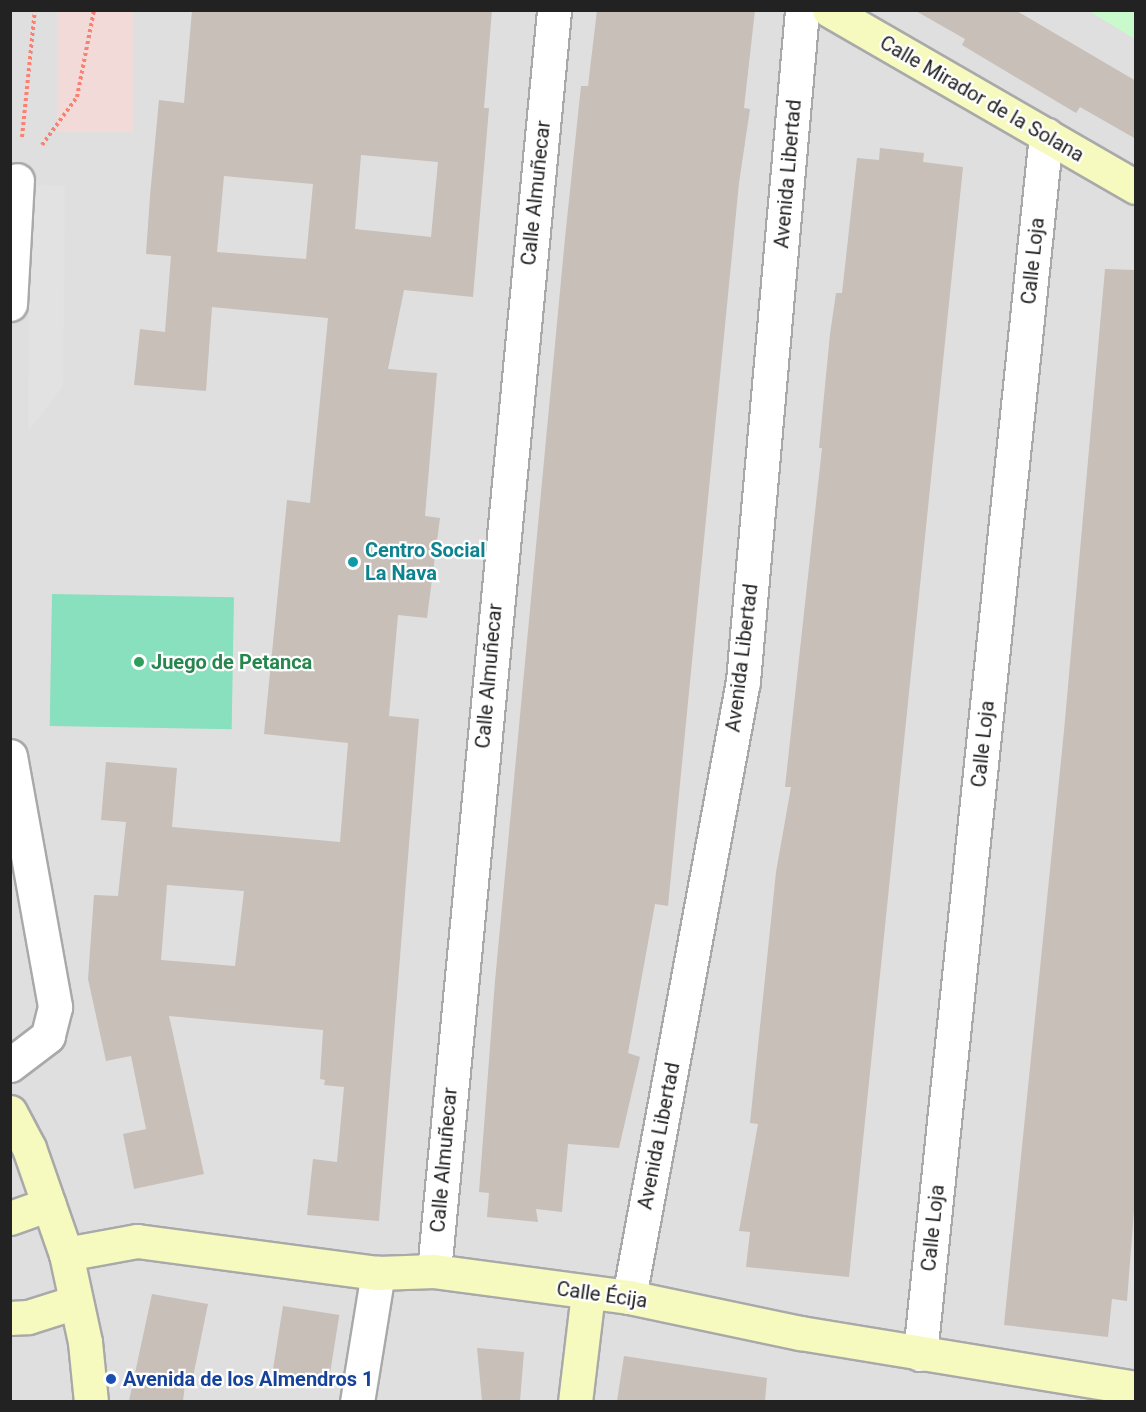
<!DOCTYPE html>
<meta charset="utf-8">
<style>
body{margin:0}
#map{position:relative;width:1146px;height:1412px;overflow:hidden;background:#f2efe9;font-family:Roboto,sans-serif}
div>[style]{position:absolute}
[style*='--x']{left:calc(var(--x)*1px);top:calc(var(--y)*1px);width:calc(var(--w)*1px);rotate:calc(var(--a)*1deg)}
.residential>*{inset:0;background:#e0dfdf;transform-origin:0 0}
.commercial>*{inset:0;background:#f2dad9;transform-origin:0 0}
.park>*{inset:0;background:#c8facc}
.pitch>*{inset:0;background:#88e0be;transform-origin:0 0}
.parking>*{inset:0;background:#e2e2e2}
.building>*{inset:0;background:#c7bfb8;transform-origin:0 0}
.path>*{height:4px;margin-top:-2px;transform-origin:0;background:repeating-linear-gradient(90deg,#fa8072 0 3px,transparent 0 6px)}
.roads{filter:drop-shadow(2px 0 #a9a9a9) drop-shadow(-2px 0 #a9a9a9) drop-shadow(0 2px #a9a9a9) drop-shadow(0 -2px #a9a9a9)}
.street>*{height:33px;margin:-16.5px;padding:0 16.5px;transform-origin:16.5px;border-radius:16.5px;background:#fff}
.secondary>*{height:33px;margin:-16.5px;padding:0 16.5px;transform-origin:16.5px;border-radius:16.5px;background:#f7fabf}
.dots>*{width:16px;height:16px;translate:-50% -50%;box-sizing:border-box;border:3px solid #fff;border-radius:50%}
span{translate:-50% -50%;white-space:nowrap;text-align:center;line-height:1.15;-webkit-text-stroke:4.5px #fff;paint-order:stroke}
.street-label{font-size:20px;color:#222}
.culture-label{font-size:20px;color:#0d838f;font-weight:700}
.left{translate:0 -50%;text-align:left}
.leisure-label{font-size:20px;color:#27864d;font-weight:700}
.transit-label{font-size:20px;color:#164399;font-weight:700}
.frame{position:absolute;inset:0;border:12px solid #222;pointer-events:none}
</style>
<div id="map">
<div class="residential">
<div style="left:11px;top:11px;width:1124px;height:1390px"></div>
</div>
<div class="commercial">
<div style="left:57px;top:11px;width:77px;height:121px"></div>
</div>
<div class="park">
<div style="clip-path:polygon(1089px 11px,1135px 11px,1135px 39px)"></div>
</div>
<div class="pitch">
<div style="left:52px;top:594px;width:182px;height:132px;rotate:1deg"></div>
</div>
<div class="parking">
<div style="clip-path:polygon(30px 185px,65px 186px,63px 386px,28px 432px)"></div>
</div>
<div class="building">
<div style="clip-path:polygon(evenodd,192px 10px,492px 10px,484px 108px,489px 108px,473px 297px,404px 290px,388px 369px,437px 373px,425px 516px,440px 518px,427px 618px,398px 615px,389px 716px,419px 719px,379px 1221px,307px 1215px,313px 1159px,337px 1162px,344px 1087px,324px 1085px,325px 1080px,320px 1079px,323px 1030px,169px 1016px,204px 1174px,134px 1189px,123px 1134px,146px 1129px,131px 1056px,106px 1061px,88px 979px,94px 895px,118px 896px,126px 822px,101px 820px,106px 762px,177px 768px,172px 827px,340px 842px,348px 743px,264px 734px,287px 500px,310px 503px,328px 318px,212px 307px,206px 391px,134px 385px,140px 329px,165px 332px,171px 256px,146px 254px,150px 196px,159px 100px,184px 103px,192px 10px,361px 155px,438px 162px,431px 237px,355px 229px,361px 155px,192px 10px,224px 176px,313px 184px,306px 259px,217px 252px,224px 176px,192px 10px,167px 885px,244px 891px,235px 966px,161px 960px,167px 885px)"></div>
<div style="clip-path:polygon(597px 10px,755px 10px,744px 108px,750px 109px,739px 183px,668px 906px,655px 904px,628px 1053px,640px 1057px,619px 1148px,568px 1144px,562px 1212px,536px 1209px,538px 1222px,487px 1217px,489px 1193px,479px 1192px,495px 981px,565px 238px,581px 86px,588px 86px)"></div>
<div style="clip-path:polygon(914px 10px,1015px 10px,1136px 81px,1136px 139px,1080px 107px,1076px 113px,962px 45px,965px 39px)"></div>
<div style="clip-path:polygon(880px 148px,924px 153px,923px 162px,963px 167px,849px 1277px,746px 1267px,750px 1232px,739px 1231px,758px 1124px,750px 1123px,776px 872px,791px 787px,785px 787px,822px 448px,819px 448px,830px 334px,836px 293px,842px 293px,857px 158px,879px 160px)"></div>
<div style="clip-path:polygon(1105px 269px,1136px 270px,1136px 1185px,1127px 1301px,1112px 1299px,1108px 1337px,1004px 1325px,1064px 731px)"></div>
<div style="clip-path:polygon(152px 1294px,208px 1304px,193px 1377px,186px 1376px,183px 1401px,129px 1401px)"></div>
<div style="left:283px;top:1306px;width:57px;height:68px;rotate:9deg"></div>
<div style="clip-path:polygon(477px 1348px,524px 1352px,520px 1401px,482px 1401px)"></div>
<div style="clip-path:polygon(624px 1356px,767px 1378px,765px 1401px,617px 1401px)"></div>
</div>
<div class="path">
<div style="--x:22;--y:137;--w:128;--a:-84.2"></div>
<div style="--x:42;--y:145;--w:59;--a:-53.9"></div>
<div style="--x:77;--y:97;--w:89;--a:-78.9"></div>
</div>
<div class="roads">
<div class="street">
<div style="--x:10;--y:304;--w:124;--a:-86.8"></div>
<div style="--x:10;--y:756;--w:255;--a:79.8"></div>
<div style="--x:55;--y:1007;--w:30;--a:104"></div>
<div style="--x:48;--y:1036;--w:48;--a:142.7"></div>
<div style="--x:434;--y:1271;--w:1267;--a:-84.56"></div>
<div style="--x:629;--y:1297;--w:626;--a:-79.52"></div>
<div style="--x:743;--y:681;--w:674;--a:-84.97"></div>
<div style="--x:920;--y:1354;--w:1226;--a:-84.1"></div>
<div style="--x:357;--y:1402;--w:131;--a:-80.8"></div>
</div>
<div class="secondary">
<div style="--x:829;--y:10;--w:354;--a:30"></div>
<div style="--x:10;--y:1112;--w:41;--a:62.2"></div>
<div style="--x:29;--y:1148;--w:112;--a:70.8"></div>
<div style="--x:66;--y:1254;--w:90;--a:77.8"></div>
<div style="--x:85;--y:1342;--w:60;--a:84.3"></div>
<div style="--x:10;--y:1218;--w:41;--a:-19.7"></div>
<div style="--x:66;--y:1254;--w:72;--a:-10.4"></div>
<div style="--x:137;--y:1241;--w:243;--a:7.6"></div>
<div style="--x:378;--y:1273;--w:56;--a:-2"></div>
<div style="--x:434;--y:1271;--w:197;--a:7.6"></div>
<div style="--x:629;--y:1297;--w:175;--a:11.9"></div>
<div style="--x:800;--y:1333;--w:340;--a:9.3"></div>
<div style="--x:10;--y:1318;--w:18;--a:-3"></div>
<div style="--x:28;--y:1317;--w:50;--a:-17.4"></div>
<div style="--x:575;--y:1402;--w:110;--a:-83.2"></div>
</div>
</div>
<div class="dots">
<div style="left:353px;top:562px;background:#0f9aa8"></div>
<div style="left:139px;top:662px;background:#2e9e5b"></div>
<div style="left:111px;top:1379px;background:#1a4fb4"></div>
</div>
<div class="street-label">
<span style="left:982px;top:99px;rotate:30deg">Calle Mirador de la Solana</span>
<span style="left:788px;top:174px;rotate:-85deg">Avenida Libertad</span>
<span style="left:536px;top:193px;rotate:-84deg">Calle Almuñecar</span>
<span style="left:1033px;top:261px;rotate:-84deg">Calle Loja</span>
<span style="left:742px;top:658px;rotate:-83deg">Avenida Libertad</span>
<span style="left:489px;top:676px;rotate:-85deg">Calle Almuñecar</span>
<span style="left:983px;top:744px;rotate:-84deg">Calle Loja</span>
<span style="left:659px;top:1136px;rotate:-79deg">Avenida Libertad</span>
<span style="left:444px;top:1160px;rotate:-85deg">Calle Almuñecar</span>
<span style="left:933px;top:1228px;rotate:-84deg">Calle Loja</span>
<span style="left:602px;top:1295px;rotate:8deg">Calle Écija</span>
</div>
<div class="culture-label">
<span class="left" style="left:365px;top:562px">Centro Social<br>La Nava</span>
</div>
<div class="leisure-label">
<span class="left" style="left:151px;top:662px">Juego de Petanca</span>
</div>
<div class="transit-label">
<span class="left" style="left:123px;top:1379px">Avenida de los Almendros 1</span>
</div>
<div class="frame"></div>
</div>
